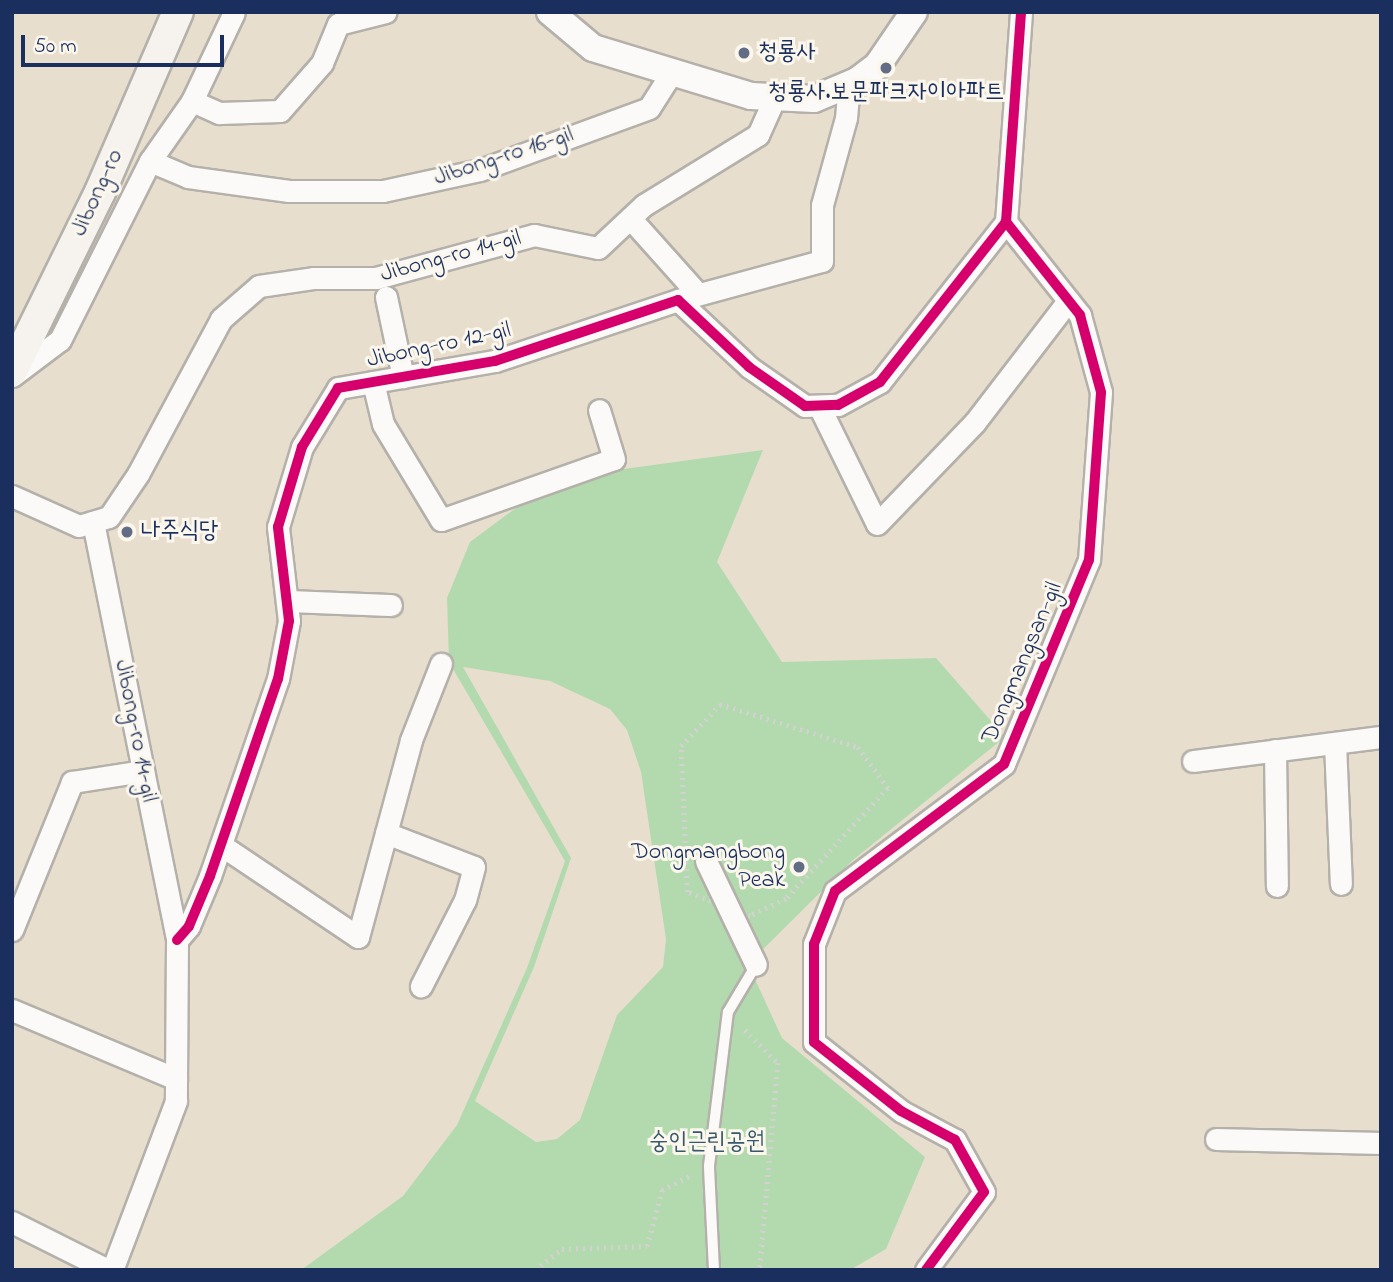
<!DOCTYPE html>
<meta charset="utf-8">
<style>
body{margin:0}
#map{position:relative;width:1393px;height:1282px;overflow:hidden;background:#e8dece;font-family:"Indie Flower","Poor Story",sans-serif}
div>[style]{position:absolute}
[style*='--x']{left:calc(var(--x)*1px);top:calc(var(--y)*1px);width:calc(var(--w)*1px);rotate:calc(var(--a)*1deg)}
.green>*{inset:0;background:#b3daaf}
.path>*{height:4.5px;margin-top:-2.25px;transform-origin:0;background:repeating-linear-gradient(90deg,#d4d2d1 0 2px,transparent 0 7px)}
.roads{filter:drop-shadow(2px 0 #b4b0aa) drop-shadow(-2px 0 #b4b0aa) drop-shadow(0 2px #b4b0aa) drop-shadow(0 -2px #b4b0aa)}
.service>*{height:10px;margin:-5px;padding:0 5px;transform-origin:5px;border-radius:5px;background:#fcfaf8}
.minor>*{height:21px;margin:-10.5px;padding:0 10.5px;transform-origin:10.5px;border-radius:10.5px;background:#fcfaf8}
.tertiary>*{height:26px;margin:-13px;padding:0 13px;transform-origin:13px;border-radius:13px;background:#fcfaf8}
.secondary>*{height:30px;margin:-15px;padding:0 15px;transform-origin:15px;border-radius:15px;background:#f6f2ed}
.cycleway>*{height:10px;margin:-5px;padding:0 5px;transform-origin:5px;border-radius:5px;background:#d6006c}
.dots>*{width:19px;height:19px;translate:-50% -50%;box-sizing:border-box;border:4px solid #fbf7ec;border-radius:50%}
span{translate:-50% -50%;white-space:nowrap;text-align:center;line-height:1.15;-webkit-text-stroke:6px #fbf7ec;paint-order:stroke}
.poi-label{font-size:24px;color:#1b2f5e}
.left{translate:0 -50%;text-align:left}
.right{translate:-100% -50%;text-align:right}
.street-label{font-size:24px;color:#1b2f5e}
.park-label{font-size:24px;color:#36596c}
.frame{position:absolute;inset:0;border:14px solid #1b2f5e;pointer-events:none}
.scale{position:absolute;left:21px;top:35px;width:203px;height:32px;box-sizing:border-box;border:4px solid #1b2f5e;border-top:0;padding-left:9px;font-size:21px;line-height:24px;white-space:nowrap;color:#1b2f5e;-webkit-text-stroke:5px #fbf7ec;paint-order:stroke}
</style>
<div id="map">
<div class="green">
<div style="clip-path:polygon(evenodd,763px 450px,717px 562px,782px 662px,936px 658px,1005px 737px,853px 860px,748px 964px,782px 1038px,925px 1157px,886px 1249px,850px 1270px,301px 1270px,403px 1196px,457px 1125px,527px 968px,565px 861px,449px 662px,447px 598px,470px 542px,528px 499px,609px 471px,763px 450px,463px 667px,550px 681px,610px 709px,627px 730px,641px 772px,666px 939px,663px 967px,617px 1015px,580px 1120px,557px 1139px,536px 1142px,475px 1101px,534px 967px,571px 858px,463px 667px)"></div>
</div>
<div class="path">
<div style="--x:720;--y:704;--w:145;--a:17.3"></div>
<div style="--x:858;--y:747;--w:51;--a:53.8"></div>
<div style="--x:888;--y:788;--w:151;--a:132.6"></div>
<div style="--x:786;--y:899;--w:40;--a:155"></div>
<div style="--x:750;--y:916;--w:67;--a:-159.1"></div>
<div style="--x:687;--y:892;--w:146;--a:-92.4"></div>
<div style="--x:681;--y:746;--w:57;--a:-47.1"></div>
<div style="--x:745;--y:1030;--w:47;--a:45"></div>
<div style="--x:778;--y:1063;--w:208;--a:95"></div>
<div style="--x:535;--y:1270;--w:34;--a:-38"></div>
<div style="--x:562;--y:1249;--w:85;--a:-2"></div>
<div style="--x:647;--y:1246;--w:58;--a:-75"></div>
<div style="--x:662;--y:1190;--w:35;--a:-27"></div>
</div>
<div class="roads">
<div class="service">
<div style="--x:714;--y:1270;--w:104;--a:-92.8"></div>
<div style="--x:709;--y:1166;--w:155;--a:-83"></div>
<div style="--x:728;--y:1012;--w:55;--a:-59.2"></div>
</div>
<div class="minor">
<div style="--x:192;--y:101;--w:30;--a:24"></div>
<div style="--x:219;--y:113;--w:61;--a:-1.9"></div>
<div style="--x:280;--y:111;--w:64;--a:-48.8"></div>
<div style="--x:322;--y:63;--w:42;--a:-67.7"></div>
<div style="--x:338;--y:24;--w:49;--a:-14"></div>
<div style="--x:150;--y:161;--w:41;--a:22.8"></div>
<div style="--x:188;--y:177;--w:102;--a:7.9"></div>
<div style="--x:289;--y:191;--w:94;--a:0"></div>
<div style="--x:383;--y:191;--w:99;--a:-12.2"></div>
<div style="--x:480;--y:170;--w:180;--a:-20.1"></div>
<div style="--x:649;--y:108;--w:43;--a:-57.4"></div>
<div style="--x:630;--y:218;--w:101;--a:48.2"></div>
<div style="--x:386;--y:297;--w:82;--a:78"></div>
<div style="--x:678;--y:300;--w:149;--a:-15.2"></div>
<div style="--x:822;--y:261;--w:56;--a:-90"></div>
<div style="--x:822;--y:205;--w:90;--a:-74.6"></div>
<div style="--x:846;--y:118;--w:34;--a:-85"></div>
<div style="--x:12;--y:376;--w:60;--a:-36.9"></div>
<div style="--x:60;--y:340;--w:200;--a:-63.3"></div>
<div style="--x:150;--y:161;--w:73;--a:-55"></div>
<div style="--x:192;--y:101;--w:98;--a:-64.7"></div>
<div style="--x:373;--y:382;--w:43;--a:76.6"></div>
<div style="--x:383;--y:424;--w:112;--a:58.9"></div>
<div style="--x:441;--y:520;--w:183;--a:-19.4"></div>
<div style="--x:614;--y:459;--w:51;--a:-107"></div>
<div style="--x:819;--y:406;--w:131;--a:63.8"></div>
<div style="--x:877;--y:524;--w:141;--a:-46.1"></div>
<div style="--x:975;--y:422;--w:153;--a:-52.5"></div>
<div style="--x:12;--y:496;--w:73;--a:24.1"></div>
<div style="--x:79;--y:526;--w:31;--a:-17"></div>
<div style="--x:109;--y:517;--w:52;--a:-56"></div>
<div style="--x:138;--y:474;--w:176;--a:-61.8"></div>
<div style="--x:221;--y:319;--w:50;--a:-41"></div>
<div style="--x:259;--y:286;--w:56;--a:-8.3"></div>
<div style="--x:314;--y:278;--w:62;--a:0"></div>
<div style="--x:376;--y:278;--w:164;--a:-15.2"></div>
<div style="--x:534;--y:235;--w:65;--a:11.5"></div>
<div style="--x:598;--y:248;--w:63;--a:-43.1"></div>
<div style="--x:644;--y:205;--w:134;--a:-31.6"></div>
<div style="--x:758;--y:135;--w:42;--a:-65.9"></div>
<div style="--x:93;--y:522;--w:426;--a:78.6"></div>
<div style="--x:177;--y:940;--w:161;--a:90.4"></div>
<div style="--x:176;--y:1101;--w:181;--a:110.7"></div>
<div style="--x:287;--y:601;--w:104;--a:2.2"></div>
<div style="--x:1335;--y:743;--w:141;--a:87.6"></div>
<div style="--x:1275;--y:750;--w:136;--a:89.2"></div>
<div style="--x:1193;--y:761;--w:190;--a:-7.3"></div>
<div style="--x:386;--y:833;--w:94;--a:21.1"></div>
<div style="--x:474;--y:867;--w:34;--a:105"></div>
<div style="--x:465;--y:900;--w:97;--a:117.1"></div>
<div style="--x:221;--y:845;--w:165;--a:33.9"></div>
<div style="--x:358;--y:937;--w:204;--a:-74.9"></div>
<div style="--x:411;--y:740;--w:82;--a:-68.5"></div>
<div style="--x:706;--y:861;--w:115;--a:64.3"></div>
<div style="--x:12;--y:930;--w:160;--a:-67.9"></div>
<div style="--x:72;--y:782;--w:72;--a:-8.8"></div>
<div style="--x:177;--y:940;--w:18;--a:-49"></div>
<div style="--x:189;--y:926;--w:54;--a:-67.2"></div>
<div style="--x:210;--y:876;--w:208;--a:-71"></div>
<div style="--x:278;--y:679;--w:59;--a:-79.3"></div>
<div style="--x:289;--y:621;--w:95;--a:-96.7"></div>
<div style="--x:278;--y:527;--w:84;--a:-73.3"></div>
<div style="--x:302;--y:447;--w:69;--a:-58.6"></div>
<div style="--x:338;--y:388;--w:159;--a:-9.8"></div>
<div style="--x:495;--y:361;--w:193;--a:-18.4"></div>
<div style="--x:678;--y:300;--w:98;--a:43.3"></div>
<div style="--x:749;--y:367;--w:68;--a:34.9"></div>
<div style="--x:805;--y:406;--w:33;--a:-2"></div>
<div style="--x:838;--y:405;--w:48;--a:-28.7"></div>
<div style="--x:880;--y:382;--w:204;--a:-51.8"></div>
<div style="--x:12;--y:1010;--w:178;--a:22.8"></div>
<div style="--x:1216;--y:1139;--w:165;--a:1.4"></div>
<div style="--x:12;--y:1222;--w:107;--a:26.6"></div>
<div style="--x:926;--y:1270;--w:97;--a:-53.4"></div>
<div style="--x:984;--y:1192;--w:60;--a:-119.1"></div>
<div style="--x:955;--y:1140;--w:61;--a:-151.8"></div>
<div style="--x:901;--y:1111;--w:111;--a:-141.6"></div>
<div style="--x:814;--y:1042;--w:98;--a:-90"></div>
<div style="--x:814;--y:944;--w:57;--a:-68.4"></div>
<div style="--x:835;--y:891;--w:211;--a:-36.9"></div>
<div style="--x:1004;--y:764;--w:221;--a:-67.4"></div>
<div style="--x:1089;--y:560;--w:168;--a:-85.9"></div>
<div style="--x:1101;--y:392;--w:80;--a:-105.3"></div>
<div style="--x:1080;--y:315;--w:119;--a:-128.5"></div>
<div style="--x:1006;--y:222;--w:211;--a:-85.9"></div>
</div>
<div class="tertiary">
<div style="--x:550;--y:12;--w:56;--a:39.9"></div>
<div style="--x:593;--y:48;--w:165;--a:16.9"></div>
<div style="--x:751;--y:96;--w:63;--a:2.7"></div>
<div style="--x:814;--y:99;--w:47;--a:-22.7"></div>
<div style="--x:857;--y:81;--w:25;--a:-37"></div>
<div style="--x:877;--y:66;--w:65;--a:-55.6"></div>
</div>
<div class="secondary">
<div style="--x:12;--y:371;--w:199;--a:-63.8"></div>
<div style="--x:100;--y:192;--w:196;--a:-66.6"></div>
</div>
</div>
<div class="cycleway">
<div style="--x:177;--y:940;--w:18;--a:-49"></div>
<div style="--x:189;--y:926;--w:54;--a:-67.2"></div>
<div style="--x:210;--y:876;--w:208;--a:-71"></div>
<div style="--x:278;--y:679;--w:59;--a:-79.3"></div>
<div style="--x:289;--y:621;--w:95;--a:-96.7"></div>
<div style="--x:278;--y:527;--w:84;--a:-73.3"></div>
<div style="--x:302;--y:447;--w:69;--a:-58.6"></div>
<div style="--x:338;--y:388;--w:159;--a:-9.8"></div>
<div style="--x:495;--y:361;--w:193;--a:-18.4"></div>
<div style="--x:678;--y:300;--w:98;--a:43.3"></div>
<div style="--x:749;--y:367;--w:68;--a:34.9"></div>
<div style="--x:805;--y:406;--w:33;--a:-2"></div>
<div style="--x:838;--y:405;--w:48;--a:-28.7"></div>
<div style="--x:880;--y:382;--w:204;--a:-51.8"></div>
<div style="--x:926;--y:1270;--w:97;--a:-53.4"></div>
<div style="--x:984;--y:1192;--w:60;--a:-119.1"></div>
<div style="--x:955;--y:1140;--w:61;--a:-151.8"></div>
<div style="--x:901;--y:1111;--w:111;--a:-141.6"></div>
<div style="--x:814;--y:1042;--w:98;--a:-90"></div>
<div style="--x:814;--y:944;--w:57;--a:-68.4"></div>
<div style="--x:835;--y:891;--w:211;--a:-36.9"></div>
<div style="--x:1004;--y:764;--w:221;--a:-67.4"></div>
<div style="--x:1089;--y:560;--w:168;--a:-85.9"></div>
<div style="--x:1101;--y:392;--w:80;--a:-105.3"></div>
<div style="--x:1080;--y:315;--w:119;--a:-128.5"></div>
<div style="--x:1006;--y:222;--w:211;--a:-85.9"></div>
</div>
<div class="dots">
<div style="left:744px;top:53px;background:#636c85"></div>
<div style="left:886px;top:68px;background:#636c85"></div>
<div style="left:127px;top:532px;background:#636c85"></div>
<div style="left:799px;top:867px;background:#636c85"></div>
</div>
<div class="poi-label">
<span class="left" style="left:758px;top:53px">청룡사</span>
<span style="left:886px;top:93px">청룡사.보문파크자이아파트</span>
<span class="left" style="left:141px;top:532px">나주식당</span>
<span class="right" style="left:785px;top:867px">Dongmangbong<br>Peak</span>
</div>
<div class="street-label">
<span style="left:504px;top:157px;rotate:-18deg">Jibong-ro 16-gil</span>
<span style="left:98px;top:193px;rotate:-65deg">Jibong-ro</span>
<span style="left:451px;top:257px;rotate:-15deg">Jibong-ro 14-gil</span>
<span style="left:439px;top:346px;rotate:-12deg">Jibong-ro 12-gil</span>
<span style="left:1023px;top:663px;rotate:-67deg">Dongmangsan-gil</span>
<span style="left:135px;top:731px;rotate:79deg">Jibong-ro 14-gil</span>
</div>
<div class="park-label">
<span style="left:707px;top:1143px">숭인근린공원</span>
</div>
<div class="frame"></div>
<div class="scale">50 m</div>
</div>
